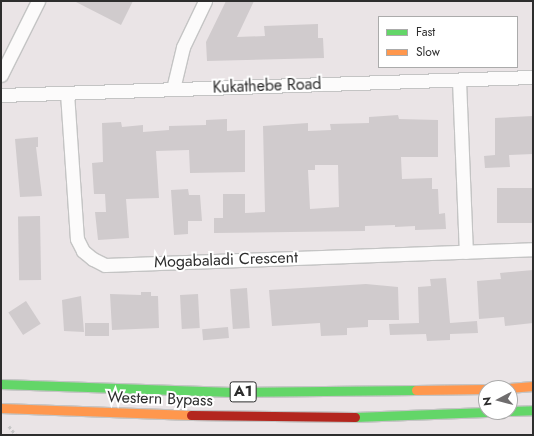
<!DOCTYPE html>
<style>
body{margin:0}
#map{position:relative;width:534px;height:436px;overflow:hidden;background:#eae4e6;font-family:Jost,sans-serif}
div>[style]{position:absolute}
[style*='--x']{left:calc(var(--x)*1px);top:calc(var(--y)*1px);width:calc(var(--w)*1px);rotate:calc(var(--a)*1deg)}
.building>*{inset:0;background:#d0cbcd;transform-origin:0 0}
.path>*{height:2.5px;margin-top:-1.25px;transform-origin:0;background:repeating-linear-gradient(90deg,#c7c7c7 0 3px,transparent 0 5px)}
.roads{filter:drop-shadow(1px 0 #c4c4c4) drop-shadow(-1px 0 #c4c4c4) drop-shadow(0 1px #c4c4c4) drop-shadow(0 -1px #c4c4c4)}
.street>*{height:13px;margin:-6.5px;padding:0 6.5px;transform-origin:6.5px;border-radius:6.5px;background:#fcfbfb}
.fast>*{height:9px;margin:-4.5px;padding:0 4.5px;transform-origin:4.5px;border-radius:4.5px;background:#63d668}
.slow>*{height:9px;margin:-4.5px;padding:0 4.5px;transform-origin:4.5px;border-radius:4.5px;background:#ff974d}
.jam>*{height:9px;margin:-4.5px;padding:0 4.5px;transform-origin:4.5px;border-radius:4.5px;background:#b3261e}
span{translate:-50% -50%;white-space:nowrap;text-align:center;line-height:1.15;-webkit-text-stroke:4px #fff;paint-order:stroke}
.shield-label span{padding:1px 3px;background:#fff;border:1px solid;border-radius:3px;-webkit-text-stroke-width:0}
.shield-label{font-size:15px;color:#2d2d2d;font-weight:700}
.street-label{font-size:16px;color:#2d2d2d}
.frame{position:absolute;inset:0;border:2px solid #2d2d2d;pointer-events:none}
.legend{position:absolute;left:378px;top:16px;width:140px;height:52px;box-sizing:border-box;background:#fff;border:1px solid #ababab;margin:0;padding:5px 7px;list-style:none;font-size:12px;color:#2d2d2d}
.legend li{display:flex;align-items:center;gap:8px;height:20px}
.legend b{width:20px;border:1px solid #ababab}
.north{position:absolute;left:478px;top:380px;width:40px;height:40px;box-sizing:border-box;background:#fff;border:1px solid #ababab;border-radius:50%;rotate:263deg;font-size:11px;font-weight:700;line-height:16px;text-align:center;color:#2d2d2d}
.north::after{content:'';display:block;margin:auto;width:14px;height:18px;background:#6f6d6e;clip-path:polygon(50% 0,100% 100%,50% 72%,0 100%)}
</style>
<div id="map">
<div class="building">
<div style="clip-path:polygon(74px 1px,133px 1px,121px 25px)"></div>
<div style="clip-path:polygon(226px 1px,254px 1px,237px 37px,265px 36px,264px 26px,318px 24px,318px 38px,323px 38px,324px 58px,207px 61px,206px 42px)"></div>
<div style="clip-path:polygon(evenodd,398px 115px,399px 119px,438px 120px,438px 157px,401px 157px,402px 179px,432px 178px,432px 189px,438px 189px,439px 214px,445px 213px,446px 229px,415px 230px,415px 226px,395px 227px,395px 225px,365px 226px,365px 231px,214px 233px,214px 218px,223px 218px,223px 194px,245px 194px,245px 213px,265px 212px,263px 126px,308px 123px,308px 131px,331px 130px,330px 124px,369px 123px,369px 117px,398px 115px,315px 165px,338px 165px,339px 207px,310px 209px,308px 170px,315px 170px,315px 165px)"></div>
<div style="clip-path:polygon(533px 116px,533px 154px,509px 155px,510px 167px,485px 168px,484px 156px,495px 155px,495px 118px)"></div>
<div style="clip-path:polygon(227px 119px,227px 131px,245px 130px,245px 172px,190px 173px,189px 150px,156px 151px,159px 198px,126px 199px,129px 238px,98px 240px,95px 212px,106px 212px,105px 194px,94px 194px,92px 163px,103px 162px,102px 123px,121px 122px,122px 127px,143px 125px,143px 132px,169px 130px,169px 126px,206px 125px,206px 120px)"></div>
<div style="clip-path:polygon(38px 137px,38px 147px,36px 147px,42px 196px,20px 197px,15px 139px)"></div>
<div style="left:533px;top:188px;width:35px;height:36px;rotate:90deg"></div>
<div style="clip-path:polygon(188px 189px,189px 195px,200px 195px,202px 221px,188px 221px,188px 234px,174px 235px,171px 190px)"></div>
<div style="left:40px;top:216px;width:64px;height:22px;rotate:89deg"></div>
<div style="clip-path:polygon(533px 270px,533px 323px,505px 326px,504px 317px,479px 319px,477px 281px,501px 279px,500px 273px)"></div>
<div style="clip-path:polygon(446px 278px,450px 323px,477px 321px,478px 333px,450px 334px,450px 340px,427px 341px,426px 334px,390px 335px,389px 324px,419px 323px,418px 287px,431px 286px,430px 279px)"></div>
<div style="clip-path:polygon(366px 284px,398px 287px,399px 320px,368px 320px,368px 327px,347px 328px,347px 335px,321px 336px,320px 323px,272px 326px,269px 290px)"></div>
<div style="left:247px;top:288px;width:40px;height:17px;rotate:86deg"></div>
<div style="clip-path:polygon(141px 292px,151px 292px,151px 296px,158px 296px,159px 328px,112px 330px,110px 294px,141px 295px)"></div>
<div style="left:198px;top:294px;width:34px;height:18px;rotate:87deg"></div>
<div style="clip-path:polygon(81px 296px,84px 332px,64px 331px,62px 300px)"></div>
<div style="left:26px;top:301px;width:27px;height:21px;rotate:57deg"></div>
<div style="left:85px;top:323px;width:24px;height:13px"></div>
<div style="left:228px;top:327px;width:11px;height:26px;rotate:85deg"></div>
</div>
<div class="path">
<div style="--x:9;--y:426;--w:11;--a:52"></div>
</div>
<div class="roads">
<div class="street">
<div style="--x:1;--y:75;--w:83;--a:-63.4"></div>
<div style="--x:459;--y:80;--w:172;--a:87.7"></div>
<div style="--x:173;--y:89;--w:43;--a:-76.6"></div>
<div style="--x:183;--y:47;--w:51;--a:-64.4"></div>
<div style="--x:67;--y:93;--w:146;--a:86.1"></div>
<div style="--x:77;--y:239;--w:13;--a:63"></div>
<div style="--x:83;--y:251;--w:13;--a:39"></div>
<div style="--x:93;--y:259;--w:13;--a:27"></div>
<div style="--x:105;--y:265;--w:428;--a:-2.1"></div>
<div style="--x:1;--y:95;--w:532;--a:-1.94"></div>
</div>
<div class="fast">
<div style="--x:1;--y:384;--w:231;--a:2"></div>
<div style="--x:232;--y:392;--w:184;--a:-0.6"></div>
<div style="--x:510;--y:411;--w:23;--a:-2"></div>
<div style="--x:355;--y:417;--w:131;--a:-2.2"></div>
</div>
<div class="slow">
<div style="--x:509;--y:388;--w:24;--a:-5"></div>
<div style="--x:416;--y:390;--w:70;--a:-0.8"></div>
<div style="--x:1;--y:408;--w:190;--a:2.1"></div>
</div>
<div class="jam">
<div style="--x:191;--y:415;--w:164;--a:0.7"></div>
</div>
</div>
<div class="shield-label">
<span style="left:243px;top:392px">A1</span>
</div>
<div class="street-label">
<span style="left:267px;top:86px;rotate:-2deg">Kukathebe Road</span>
<span style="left:226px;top:260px;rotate:-2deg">Mogabaladi Crescent</span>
<span style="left:160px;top:399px;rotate:2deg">Western Bypass</span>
</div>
<div class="frame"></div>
<ul class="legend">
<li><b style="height:5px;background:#63d668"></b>Fast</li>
<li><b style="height:5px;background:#ff974d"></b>Slow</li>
</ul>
<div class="north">N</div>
</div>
